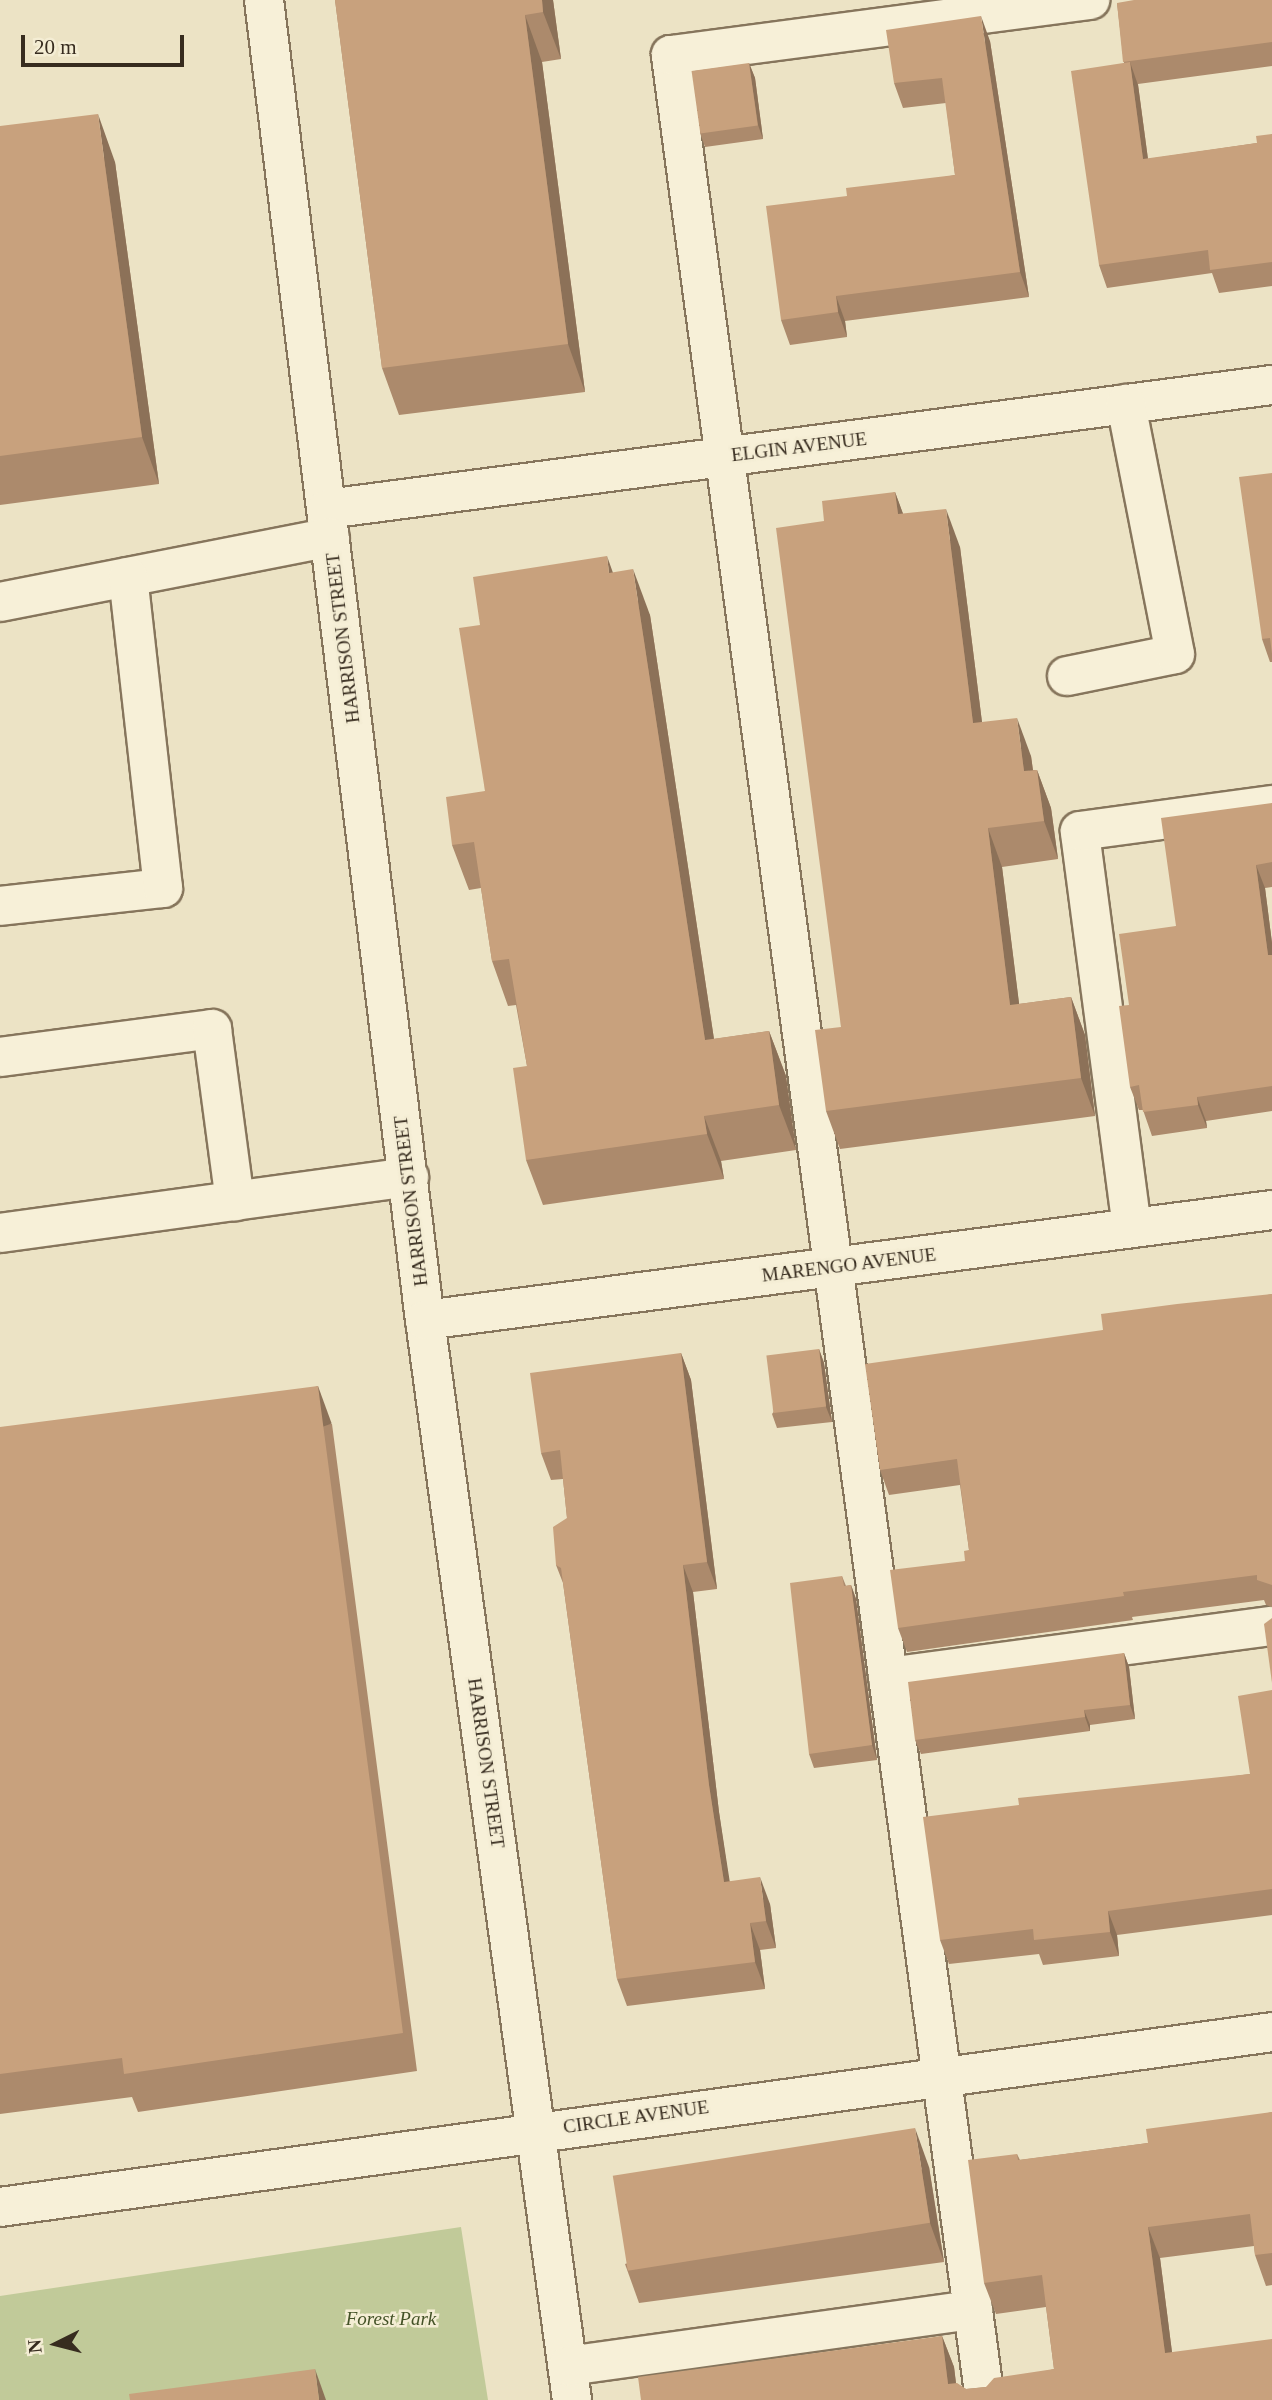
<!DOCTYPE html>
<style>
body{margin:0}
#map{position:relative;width:1272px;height:2400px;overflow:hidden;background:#ece3c5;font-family:Georgia,serif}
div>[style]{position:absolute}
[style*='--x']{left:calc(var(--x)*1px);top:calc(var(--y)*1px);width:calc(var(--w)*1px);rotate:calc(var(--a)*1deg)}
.green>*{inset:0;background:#c1ca99}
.roads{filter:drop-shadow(2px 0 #86755c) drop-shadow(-2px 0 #86755c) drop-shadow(0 2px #86755c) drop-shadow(0 -2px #86755c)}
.minor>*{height:38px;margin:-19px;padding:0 19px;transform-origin:19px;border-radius:19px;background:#f7f0d8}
.wall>*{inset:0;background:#ac8a6c}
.shaded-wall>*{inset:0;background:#8c7158;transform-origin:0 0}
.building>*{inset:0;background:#c8a17d;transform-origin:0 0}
span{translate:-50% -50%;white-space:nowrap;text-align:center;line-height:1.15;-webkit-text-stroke:5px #f4edd4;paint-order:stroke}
.street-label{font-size:19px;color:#372c1f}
.park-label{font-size:19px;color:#445227;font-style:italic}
.north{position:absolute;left:21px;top:2309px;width:70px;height:70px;-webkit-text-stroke:5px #f4edd4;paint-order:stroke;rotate:264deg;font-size:19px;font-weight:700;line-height:28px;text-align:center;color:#372c1f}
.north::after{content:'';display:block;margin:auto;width:24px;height:32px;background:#372c1f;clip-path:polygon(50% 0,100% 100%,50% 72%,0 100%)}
.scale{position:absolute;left:21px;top:35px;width:163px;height:32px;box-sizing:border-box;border:4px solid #372c1f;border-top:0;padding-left:9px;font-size:21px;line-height:24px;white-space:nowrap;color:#372c1f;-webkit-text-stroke:5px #f4edd4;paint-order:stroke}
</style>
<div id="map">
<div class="green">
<div style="clip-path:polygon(461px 2227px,488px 2400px,0 2400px,0 2296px)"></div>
</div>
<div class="roads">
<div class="minor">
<div style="--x:264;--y:0;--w:1330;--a:83.05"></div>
<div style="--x:425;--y:1320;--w:1090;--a:82.25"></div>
<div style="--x:327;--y:509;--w:953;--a:-7.48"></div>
<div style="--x:0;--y:602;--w:336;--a:-11.1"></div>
<div style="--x:1067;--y:676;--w:110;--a:-11.5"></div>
<div style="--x:1175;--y:654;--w:255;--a:-101.1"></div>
<div style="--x:0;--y:906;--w:164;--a:-6.3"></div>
<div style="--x:163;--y:888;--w:313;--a:-96.4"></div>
<div style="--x:0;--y:1057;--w:214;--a:-7.5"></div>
<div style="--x:212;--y:1029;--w:174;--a:82.4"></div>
<div style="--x:1132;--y:1228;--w:400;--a:-97.5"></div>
<div style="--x:1080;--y:831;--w:194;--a:-7.7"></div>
<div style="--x:0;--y:1233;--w:413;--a:-7.8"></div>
<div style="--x:425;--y:1320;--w:854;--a:-7.4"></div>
<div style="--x:888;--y:1677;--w:387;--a:-7.6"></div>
<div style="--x:0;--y:2207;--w:1284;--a:-7.83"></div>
<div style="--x:568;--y:2366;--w:409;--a:-7.9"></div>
<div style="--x:985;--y:2400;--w:2366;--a:-97.63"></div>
<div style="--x:671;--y:55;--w:423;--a:-7.5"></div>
</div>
</div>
<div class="wall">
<div style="clip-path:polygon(335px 0,553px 0,561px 59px,542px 62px,585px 392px,399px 415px,382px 368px)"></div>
<div style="clip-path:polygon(1272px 0,1272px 66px,1138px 84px,1148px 159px,1257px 143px,1272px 134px,1272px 286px,1219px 293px,1212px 273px,1107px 288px,1099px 265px,1124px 63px,1117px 3px)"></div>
<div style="clip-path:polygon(990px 41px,1029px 297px,845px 321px,847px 337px,790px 345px,781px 320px,847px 196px,955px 175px,946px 103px,903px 108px,894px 83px)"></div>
<div style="clip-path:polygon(749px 63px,755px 78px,763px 139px,705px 147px,700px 133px)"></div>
<div style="clip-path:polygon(0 126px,115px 162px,159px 484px,0 505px)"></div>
<div style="clip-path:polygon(1272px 473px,1272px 662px,1270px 662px,1262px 639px)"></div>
<div style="clip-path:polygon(895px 492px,903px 514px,960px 547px,982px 722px,1031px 756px,1033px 770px,1037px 770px,1051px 808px,1058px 859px,1002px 867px,1019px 1004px,1071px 997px,1085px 1035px,1095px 1116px,840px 1149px,826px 1111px,841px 1027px,824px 521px)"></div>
<div style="clip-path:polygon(613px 573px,650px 615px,714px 1039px,769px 1031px,786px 1076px,796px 1150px,721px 1161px,724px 1179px,543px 1205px,526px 1160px,527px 1066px,516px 1005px,508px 1006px,492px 961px,481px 888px,469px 890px,452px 845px,485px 791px,480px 625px)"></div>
<div style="clip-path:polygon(1272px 803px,1272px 887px,1265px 888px,1272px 943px,1272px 1111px,1206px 1121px,1207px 1128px,1152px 1136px,1143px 1110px,1139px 1110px,1130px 1087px,1129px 1005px,1176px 926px)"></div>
<div style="clip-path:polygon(1272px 1294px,1272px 1607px,1266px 1605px,1264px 1600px,1132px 1617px,1133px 1620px,907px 1652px,898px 1628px,965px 1561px,969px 1550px,960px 1485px,889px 1495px,880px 1470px,1103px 1330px)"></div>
<div style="clip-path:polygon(819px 1349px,824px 1363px,832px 1422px,777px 1428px,772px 1414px)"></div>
<div style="clip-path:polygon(681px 1353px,691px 1380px,717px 1589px,693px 1592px,719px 1812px,729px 1881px,770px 1904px,776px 1948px,760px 1950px,765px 1989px,627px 2006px,617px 1979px,563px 1583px,556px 1565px,567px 1518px,563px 1479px,551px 1480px,541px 1453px)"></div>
<div style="clip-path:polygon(332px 1424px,417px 2071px,138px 2112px,132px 2097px,0 2114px,0 1427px)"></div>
<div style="clip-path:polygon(842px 1576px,846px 1586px,851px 1585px,856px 1599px,877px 1760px,814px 1768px,809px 1754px)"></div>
<div style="clip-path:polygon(1124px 1653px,1129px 1667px,1135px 1719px,1090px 1725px,1090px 1731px,921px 1754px,915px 1740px)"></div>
<div style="clip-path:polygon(1272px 1690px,1272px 1915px,1117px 1935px,1119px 1956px,1043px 1965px,1039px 1954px,949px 1964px,940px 1940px,1019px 1805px,1250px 1774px)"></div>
<div style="clip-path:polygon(1272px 2112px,1272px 2285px,1266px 2286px,1255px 2255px,1254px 2246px,1160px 2258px,1172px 2352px,1272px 2400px,641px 2400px,942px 2336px,954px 2367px,956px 2383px,966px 2389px,986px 2387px,1054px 2369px,1046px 2307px,996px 2314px,984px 2283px,1017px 2154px,1020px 2160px,1148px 2143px)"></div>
<div style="clip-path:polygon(929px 2167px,944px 2262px,639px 2303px,625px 2264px)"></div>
</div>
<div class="shaded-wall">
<div style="clip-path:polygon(542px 0,553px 0,561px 59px,543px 12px)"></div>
<div style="clip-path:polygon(525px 15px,542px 62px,585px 392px,568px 344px)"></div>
<div style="clip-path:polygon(981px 16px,990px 41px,1029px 297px,1020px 272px)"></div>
<div style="clip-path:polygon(1130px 62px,1138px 85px,1151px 182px,1143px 159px)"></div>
<div style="clip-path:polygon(749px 63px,755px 78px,763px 139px,758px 125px)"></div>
<div style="clip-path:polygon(98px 114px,115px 162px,159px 484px,142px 437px)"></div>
<div style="clip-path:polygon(836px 296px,845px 321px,847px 337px,838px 312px)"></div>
<div style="clip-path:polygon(895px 492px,909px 530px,898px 514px)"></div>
<div style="clip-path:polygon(946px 509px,960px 547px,987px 762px,973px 723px)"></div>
<div style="clip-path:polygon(607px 556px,623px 601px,609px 573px)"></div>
<div style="clip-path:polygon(633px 569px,650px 615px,721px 1086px,705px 1040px)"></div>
<div style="clip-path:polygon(1017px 718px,1031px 756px,1038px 809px,1024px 771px)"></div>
<div style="clip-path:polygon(1037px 770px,1051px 808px,1058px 859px,1044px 821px)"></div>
<div style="clip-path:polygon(988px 828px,1002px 867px,1024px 1043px,1010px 1005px)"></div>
<div style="clip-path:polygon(1256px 865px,1265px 888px,1272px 943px,1272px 965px,1268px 955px)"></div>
<div style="clip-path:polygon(1071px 997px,1085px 1035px,1095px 1116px,1081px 1078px)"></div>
<div style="clip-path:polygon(769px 1031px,786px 1076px,796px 1150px,779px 1105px)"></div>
<div style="clip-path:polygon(1197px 1097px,1206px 1121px,1207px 1128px,1198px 1105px)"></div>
<div style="clip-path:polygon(704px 1116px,721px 1161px,724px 1179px,707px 1134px)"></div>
<div style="clip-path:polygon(819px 1349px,824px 1363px,832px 1422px,826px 1407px)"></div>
<div style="clip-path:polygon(681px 1353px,691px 1380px,717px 1589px,707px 1562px)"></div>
<div style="left:318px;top:1386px;width:40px;height:653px;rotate:70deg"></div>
<div style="clip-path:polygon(683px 1565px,693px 1592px,719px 1812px,734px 1909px,724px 1882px,709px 1785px)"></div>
<div style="clip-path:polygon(851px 1585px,856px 1599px,877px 1760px,872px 1745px)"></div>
<div style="clip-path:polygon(1124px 1653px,1129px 1667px,1135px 1719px,1130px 1705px)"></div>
<div style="clip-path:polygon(1084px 1710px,1090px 1725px,1090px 1731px,1085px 1717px)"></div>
<div style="clip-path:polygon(760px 1877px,770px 1904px,776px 1948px,766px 1921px)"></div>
<div style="clip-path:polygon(1108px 1911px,1117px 1935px,1119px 1956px,1110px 1932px)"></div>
<div style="clip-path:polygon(750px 1923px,760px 1950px,765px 1989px,755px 1962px)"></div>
<div style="clip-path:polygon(915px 2128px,929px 2167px,944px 2262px,930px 2223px)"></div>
<div style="clip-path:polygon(1148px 2227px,1160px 2258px,1176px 2384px,1165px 2353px)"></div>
<div style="clip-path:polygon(942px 2336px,954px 2367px,958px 2400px,948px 2384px)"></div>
<div style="clip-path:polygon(315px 2369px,326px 2400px,319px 2400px)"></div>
</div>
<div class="building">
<div style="clip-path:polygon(335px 0,542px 0,543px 12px,525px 15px,568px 344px,382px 368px)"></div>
<div style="clip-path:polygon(1134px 0,1272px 0,1272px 42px,1123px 62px,1117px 3px)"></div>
<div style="clip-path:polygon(981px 16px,1020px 272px,836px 296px,838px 312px,781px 320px,766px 206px,847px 196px,846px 188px,955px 175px,942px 78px,894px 83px,886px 30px)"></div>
<div style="clip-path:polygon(1130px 62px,1143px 159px,1257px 143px,1256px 136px,1272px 134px,1272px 262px,1210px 270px,1208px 250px,1099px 265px,1071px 71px)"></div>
<div style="left:749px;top:63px;width:63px;height:58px;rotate:82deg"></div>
<div style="clip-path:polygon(98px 114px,142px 437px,0 456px,0 126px)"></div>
<div style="clip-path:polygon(1272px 473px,1272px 654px,1270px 638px,1262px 639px,1239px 477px)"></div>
<div style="clip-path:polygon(895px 492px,898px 514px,946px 509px,973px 723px,1017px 718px,1024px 771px,1037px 770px,1044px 821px,988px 828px,1010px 1005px,1071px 997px,1081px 1078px,826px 1111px,815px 1030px,841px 1027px,776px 528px,824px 521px,822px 501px)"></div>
<div style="clip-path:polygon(607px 556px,609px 573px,633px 569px,705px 1040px,769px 1031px,779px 1105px,704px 1116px,707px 1134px,526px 1160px,513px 1068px,527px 1066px,509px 959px,492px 961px,474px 842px,452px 845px,446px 797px,485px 791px,459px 628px,480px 625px,473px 577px)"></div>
<div style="clip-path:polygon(1272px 803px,1272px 862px,1256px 865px,1268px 955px,1272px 955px,1272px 1086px,1197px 1097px,1198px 1105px,1143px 1112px,1139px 1085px,1130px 1087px,1119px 1006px,1129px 1005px,1119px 934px,1176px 926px,1161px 818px)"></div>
<div style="clip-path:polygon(1272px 1294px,1272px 1585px,1257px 1580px,1257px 1575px,1123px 1592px,1124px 1596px,898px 1628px,890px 1570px,965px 1561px,964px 1551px,969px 1550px,957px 1459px,880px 1470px,865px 1364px,1103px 1330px,1101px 1314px,1177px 1304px)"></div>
<div style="left:819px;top:1349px;width:58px;height:53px;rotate:83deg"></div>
<div style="clip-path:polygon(681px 1353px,707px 1562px,683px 1565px,709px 1785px,724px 1882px,760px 1877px,766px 1921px,750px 1923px,755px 1962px,617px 1979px,561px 1568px,556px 1565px,553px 1527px,567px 1518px,560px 1450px,541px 1453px,530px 1373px)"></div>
<div style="clip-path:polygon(318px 1386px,403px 2033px,124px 2074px,122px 2058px,0 2074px,0 1427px)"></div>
<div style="clip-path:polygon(842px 1576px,844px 1586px,851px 1585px,872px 1745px,809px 1754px,790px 1583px)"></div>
<div style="clip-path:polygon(1272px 1618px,1272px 1683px,1264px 1624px)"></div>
<div style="clip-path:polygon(1124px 1653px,1130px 1705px,1084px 1710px,1085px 1717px,915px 1740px,908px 1682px)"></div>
<div style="clip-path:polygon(1272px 1690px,1272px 1889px,1108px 1911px,1110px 1932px,1034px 1940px,1033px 1929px,940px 1940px,923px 1817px,1019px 1805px,1018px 1798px,1250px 1774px,1238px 1696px)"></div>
<div style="clip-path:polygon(1272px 2112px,1272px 2253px,1255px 2255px,1250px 2214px,1148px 2227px,1165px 2353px,1272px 2339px,1272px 2400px,641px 2400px,638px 2377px,942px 2336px,948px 2384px,957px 2383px,966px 2389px,986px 2387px,994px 2378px,1054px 2369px,1042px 2275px,984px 2283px,968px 2160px,1017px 2154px,1018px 2160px,1148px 2143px,1146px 2129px)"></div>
<div style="left:915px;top:2128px;width:96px;height:306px;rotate:81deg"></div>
<div style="clip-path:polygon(315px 2369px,319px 2400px,130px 2400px,129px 2394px)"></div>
</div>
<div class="street-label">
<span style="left:799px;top:447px;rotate:-7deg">ELGIN AVENUE</span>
<span style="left:343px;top:638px;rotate:-97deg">HARRISON STREET</span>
<span style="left:411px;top:1201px;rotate:-97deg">HARRISON STREET</span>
<span style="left:849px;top:1265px;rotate:-7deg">MARENGO AVENUE</span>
<span style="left:486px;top:1763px;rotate:82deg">HARRISON STREET</span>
<span style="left:636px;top:2117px;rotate:-8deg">CIRCLE AVENUE</span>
</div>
<div class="park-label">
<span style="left:391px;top:2319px">Forest Park</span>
</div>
<div class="north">N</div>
<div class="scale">20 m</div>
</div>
